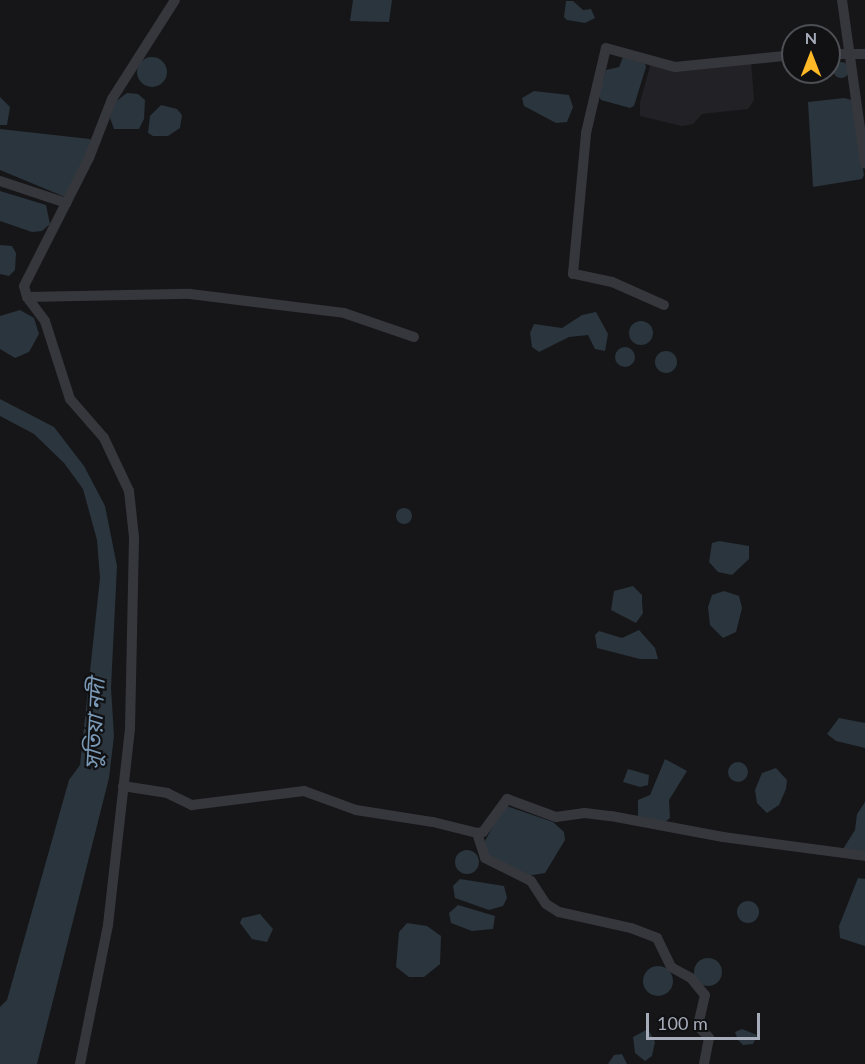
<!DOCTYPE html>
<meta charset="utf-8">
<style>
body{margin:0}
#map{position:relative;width:865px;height:1064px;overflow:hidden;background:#161618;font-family:Lato,"Noto Sans Bengali",sans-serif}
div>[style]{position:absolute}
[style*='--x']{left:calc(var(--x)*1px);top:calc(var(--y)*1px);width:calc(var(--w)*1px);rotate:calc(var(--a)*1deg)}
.built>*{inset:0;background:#222125}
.water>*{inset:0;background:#2a353d}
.round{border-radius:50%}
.minor>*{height:10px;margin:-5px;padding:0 5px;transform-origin:5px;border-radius:5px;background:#36373d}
span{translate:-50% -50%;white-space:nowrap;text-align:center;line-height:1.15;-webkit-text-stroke:4.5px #111113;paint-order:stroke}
.water-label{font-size:22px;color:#7a9ab7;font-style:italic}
.north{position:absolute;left:781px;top:24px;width:60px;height:60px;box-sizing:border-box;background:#111113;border:2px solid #4d4f55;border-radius:50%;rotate:0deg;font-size:16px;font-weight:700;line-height:24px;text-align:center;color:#a6acb9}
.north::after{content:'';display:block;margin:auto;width:21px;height:27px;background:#ffb826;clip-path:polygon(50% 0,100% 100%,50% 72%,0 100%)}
.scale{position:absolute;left:646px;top:1013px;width:114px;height:27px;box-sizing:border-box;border:3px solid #a6acb9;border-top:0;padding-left:8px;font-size:18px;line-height:21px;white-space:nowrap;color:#a6acb9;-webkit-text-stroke:4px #111113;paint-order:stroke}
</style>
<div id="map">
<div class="built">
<div style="clip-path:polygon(751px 61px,754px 100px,748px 109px,702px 114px,693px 124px,682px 126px,640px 116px,640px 102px,651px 63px,667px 69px,706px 69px)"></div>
</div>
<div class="water">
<div style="clip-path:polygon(353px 0,392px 0,389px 22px,350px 21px)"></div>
<div style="clip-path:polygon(566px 1px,573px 1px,583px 10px,591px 9px,595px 18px,585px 23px,567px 20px,564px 17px)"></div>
<div class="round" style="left:137px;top:57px;width:30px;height:30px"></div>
<div style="clip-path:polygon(623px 57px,645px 63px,646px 67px,634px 106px,630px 108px,601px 100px,599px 96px,606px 70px,619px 67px)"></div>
<div class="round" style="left:833px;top:62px;width:16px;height:16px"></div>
<div style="clip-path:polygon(534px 91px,569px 95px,573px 107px,567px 122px,556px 123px,524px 106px,522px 98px)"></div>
<div style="clip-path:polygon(127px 93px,138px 94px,145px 100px,144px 119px,139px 129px,114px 129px,110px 118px,115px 102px)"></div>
<div style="clip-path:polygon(0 97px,10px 107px,7px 125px,0 125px)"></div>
<div style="clip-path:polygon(844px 98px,852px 100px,864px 175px,862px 179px,813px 187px,808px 102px)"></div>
<div style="clip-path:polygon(161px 105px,177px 109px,182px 115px,180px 128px,168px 136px,153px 136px,148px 133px,150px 116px)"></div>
<div style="clip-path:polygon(0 129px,90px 139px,92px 142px,65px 197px,0 170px)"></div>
<div style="clip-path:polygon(0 191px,46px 205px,50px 224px,42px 231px,32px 232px,0 221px)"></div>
<div style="clip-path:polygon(0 245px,12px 246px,16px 253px,15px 270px,9px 276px,0 274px)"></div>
<div style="clip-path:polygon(20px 310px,34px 318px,39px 334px,29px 352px,15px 358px,0 349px,0 316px)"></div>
<div style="clip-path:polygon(596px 312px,608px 334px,605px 351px,595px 349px,588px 335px,569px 337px,539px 352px,532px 347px,530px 333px,534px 324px,562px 328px,582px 315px)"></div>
<div class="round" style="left:629px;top:321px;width:24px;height:24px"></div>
<div class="round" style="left:615px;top:347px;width:20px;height:20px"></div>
<div class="round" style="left:655px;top:351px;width:22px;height:22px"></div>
<div style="clip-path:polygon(0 399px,54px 427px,84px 466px,105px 506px,117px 566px,111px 688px,114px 736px,109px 778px,37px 1064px,0 1064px,0 1007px,7px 1000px,69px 780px,80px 765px,100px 578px,97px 540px,83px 489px,64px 463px,34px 434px,0 416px)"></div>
<div class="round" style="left:396px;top:508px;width:16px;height:16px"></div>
<div style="clip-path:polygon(719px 541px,749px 546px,749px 559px,732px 575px,718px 572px,709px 562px,712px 543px)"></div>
<div style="clip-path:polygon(633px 586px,642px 595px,642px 603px,643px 613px,636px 623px,611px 610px,614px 591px)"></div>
<div style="clip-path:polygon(724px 591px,739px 596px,742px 608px,736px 632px,723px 638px,710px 625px,708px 607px,712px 595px)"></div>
<div style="clip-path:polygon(639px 630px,655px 648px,658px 659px,640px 659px,597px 648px,595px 635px,599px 631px,622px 638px)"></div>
<div style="clip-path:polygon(839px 718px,865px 723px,865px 748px,836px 741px,827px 734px)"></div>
<div style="clip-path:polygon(665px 759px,687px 771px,669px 800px,670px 818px,665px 822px,638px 817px,638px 800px,650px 795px)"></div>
<div class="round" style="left:728px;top:762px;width:20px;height:20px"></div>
<div style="clip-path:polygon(776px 768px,787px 780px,786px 789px,779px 805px,767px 813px,757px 803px,755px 790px,762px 773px)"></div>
<div style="clip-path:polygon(628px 769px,649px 775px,648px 785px,640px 787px,623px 782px)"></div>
<div style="clip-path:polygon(865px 802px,865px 852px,843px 849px,855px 830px,857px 814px)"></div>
<div style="clip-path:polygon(504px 805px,553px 822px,564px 832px,565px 840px,545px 873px,527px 876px,488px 856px,484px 843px)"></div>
<div class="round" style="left:455px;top:850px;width:24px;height:24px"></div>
<div style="clip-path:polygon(858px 878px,865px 879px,865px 946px,840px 938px,839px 926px)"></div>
<div style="clip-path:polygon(460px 879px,504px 886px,507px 898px,503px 906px,489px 910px,455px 898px,453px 886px)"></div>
<div class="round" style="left:737px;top:901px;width:22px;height:22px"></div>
<div style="clip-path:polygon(458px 905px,495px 916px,493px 929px,472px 931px,451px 923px,449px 913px)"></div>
<div style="clip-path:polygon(260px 914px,273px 929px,267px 942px,252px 939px,240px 923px,242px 918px)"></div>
<div style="clip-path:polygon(407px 923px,427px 926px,441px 936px,440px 964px,424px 977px,409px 977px,396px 967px,399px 932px)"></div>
<div class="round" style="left:694px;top:958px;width:28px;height:28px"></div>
<div class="round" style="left:643px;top:966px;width:30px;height:30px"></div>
<div style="clip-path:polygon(648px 1029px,655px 1042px,652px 1056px,645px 1061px,635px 1053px,633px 1037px)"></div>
<div style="clip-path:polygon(742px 1029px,757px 1035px,753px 1044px,743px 1045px,738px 1040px,735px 1032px)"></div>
<div style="clip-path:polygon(622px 1054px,627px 1064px,608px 1064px,614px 1055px)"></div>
</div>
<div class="minor">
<div style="--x:842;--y:0;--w:165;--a:82"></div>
<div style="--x:829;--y:54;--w:36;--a:0"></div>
<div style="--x:0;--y:181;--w:70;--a:18.4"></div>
<div style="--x:27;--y:297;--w:163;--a:-1.1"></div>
<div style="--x:190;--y:294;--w:155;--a:7"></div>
<div style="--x:344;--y:313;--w:74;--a:18.9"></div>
<div style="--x:664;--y:305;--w:57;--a:-156.1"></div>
<div style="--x:612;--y:282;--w:40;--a:-168"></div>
<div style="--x:573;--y:274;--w:142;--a:-84.7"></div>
<div style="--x:586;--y:133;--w:87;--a:-76.8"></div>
<div style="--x:606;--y:48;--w:72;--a:15.4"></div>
<div style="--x:675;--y:67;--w:119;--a:-5.8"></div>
<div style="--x:123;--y:786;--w:45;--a:9"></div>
<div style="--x:167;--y:793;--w:28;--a:26"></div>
<div style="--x:192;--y:805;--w:113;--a:-7.1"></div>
<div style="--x:304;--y:791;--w:55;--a:20.1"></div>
<div style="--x:356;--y:810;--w:78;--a:8.9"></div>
<div style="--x:433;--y:822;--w:45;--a:14"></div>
<div style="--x:477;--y:833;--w:6;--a:-9"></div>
<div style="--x:483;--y:832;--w:41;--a:-54"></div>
<div style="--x:507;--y:799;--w:52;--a:20.2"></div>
<div style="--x:556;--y:817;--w:29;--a:-8"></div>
<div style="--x:585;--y:813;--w:26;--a:7"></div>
<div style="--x:611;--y:816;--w:114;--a:10.6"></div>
<div style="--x:723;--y:837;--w:143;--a:7.6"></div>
<div style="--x:477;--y:833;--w:26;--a:72"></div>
<div style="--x:485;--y:858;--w:51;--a:26.6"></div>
<div style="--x:531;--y:881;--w:27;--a:57"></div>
<div style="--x:546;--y:904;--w:15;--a:32"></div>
<div style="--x:559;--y:912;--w:74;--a:12.5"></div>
<div style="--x:631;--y:928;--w:28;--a:21"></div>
<div style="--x:657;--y:938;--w:32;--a:64"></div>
<div style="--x:671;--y:967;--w:23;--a:29"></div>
<div style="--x:691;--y:978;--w:22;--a:51"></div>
<div style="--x:705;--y:995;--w:32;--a:103"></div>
<div style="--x:698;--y:1026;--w:16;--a:47"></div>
<div style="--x:709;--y:1038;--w:26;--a:101"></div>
<div style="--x:80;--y:1064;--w:142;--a:-78.6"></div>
<div style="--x:108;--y:925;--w:197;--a:-83.6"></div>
<div style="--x:130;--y:729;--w:192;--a:-88.8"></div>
<div style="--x:134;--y:537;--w:46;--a:-96.2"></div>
<div style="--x:129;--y:491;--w:59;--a:-115.3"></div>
<div style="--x:104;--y:438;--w:52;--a:-131.1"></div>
<div style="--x:70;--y:399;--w:82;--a:-107.8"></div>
<div style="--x:45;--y:321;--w:30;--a:-127"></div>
<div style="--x:27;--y:297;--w:11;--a:-105"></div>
<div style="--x:24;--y:286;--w:144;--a:-63.1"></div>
<div style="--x:89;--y:158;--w:63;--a:-68.7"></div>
<div style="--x:112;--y:99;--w:117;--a:-57.5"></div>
</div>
<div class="water-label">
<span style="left:94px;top:724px;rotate:-87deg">সুতিয়া নদী</span>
</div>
<div class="north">N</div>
<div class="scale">100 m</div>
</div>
